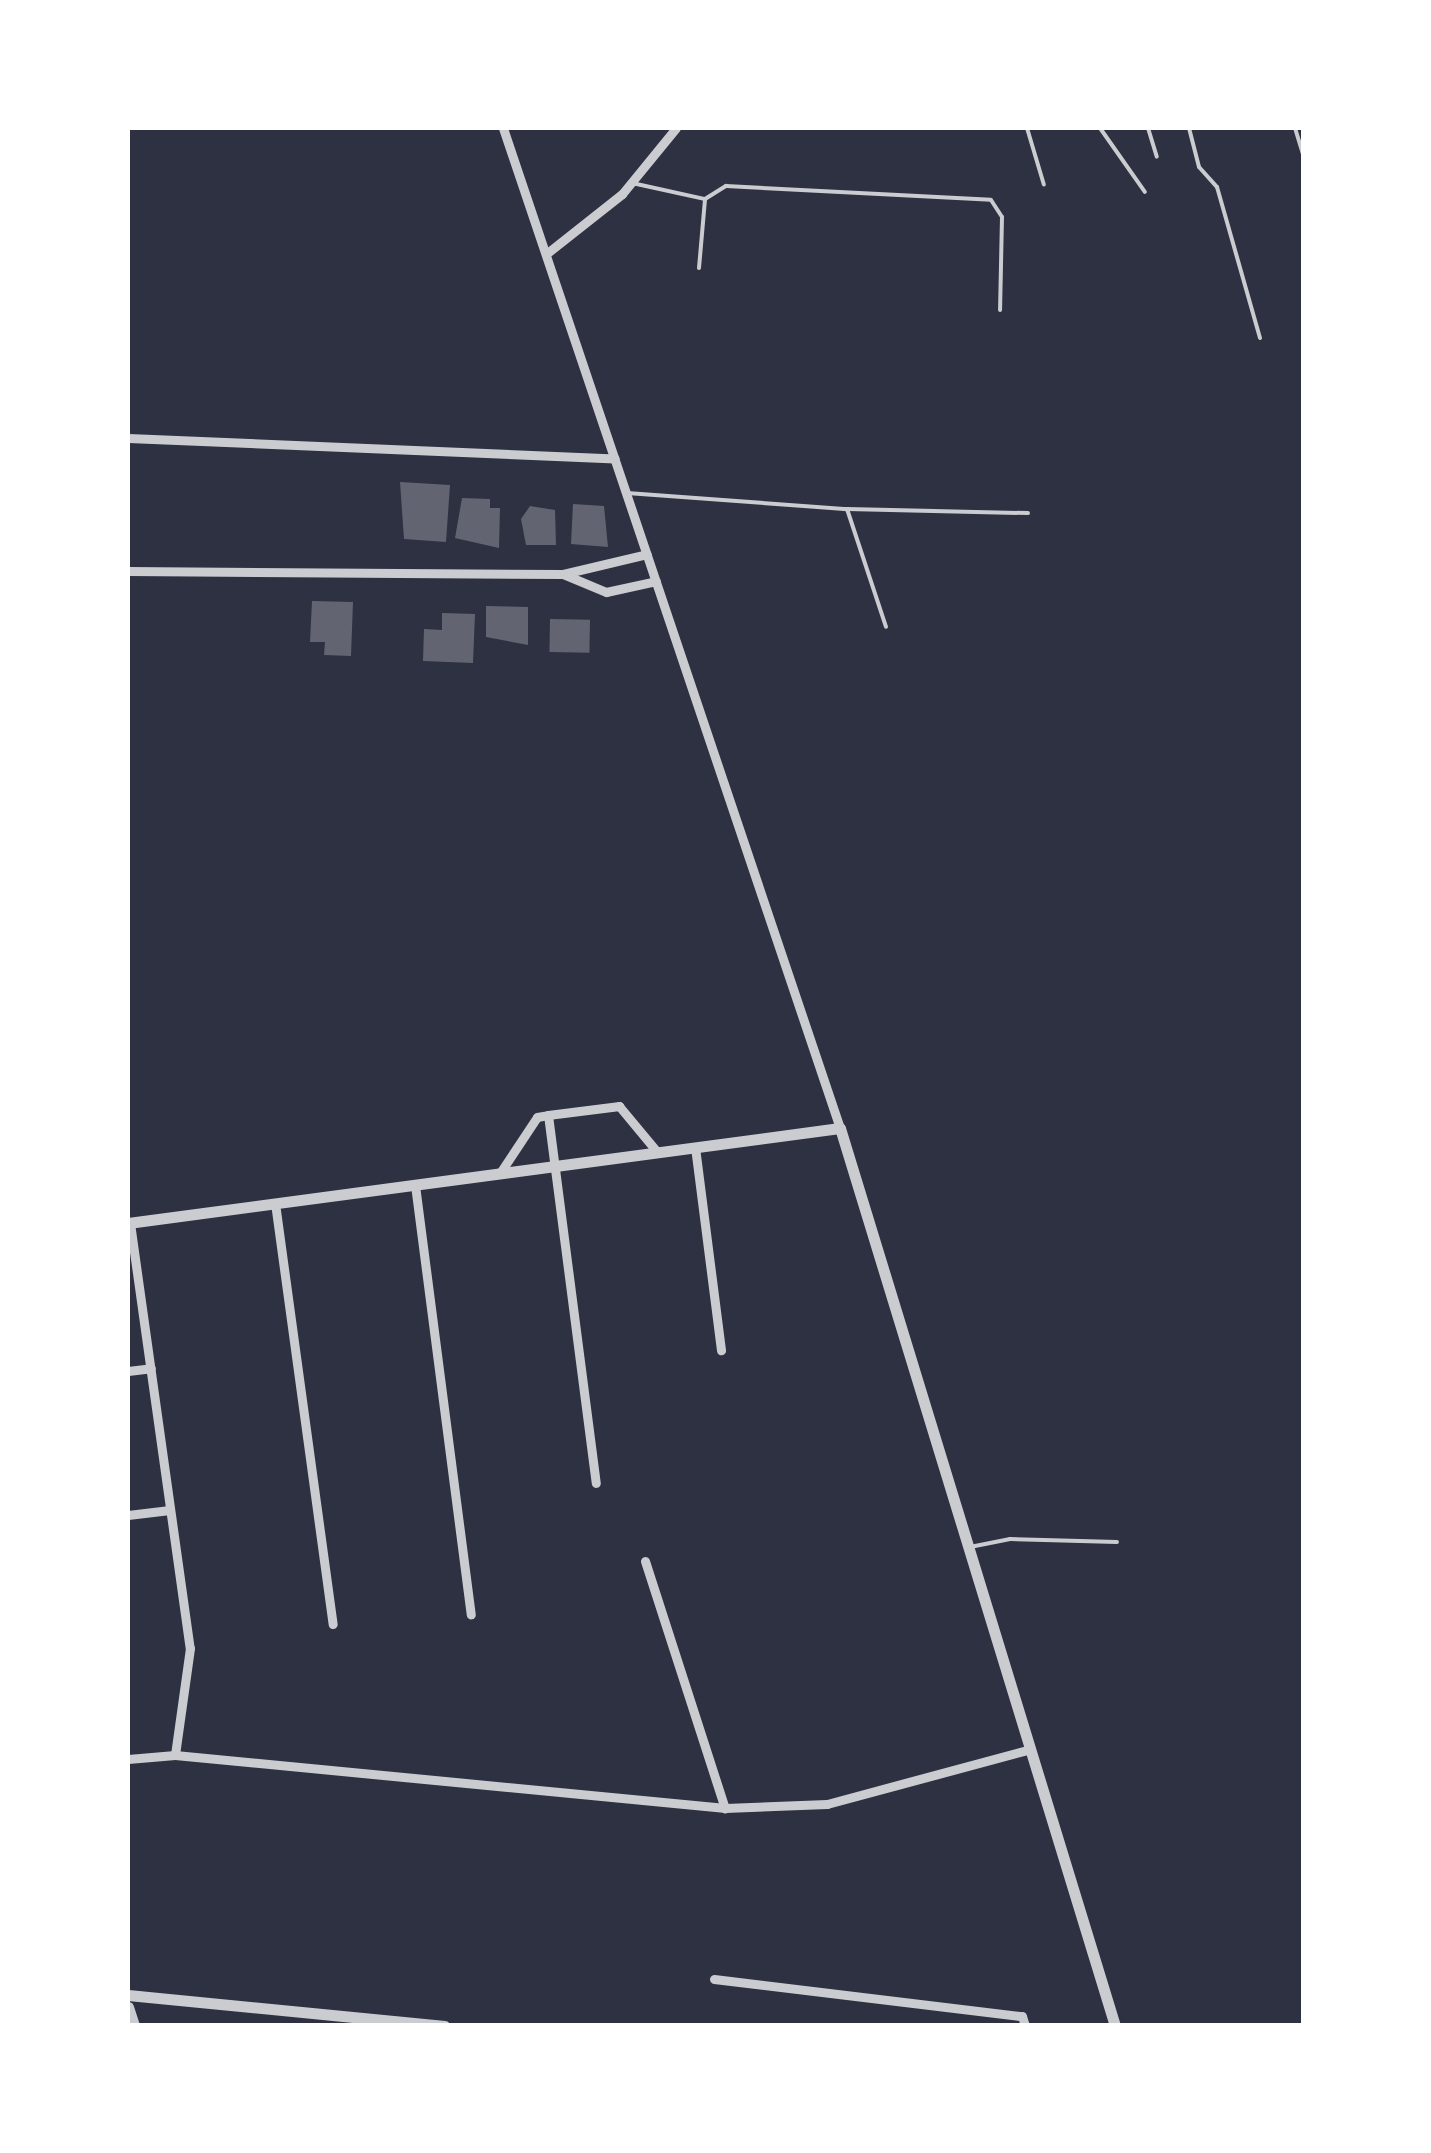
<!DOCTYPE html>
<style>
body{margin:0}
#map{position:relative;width:1431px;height:2153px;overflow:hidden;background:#2d3142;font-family:"Playfair Display",serif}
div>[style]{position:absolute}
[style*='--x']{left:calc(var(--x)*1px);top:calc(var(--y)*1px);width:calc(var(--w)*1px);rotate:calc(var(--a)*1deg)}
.building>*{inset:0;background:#626471;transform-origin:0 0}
.service>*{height:4px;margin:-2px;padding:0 2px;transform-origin:2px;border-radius:2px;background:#caccd0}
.minor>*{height:9px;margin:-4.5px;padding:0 4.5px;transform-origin:4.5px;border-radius:4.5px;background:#caccd0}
.tertiary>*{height:11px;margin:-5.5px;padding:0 5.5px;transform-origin:5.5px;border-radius:5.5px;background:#caccd0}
span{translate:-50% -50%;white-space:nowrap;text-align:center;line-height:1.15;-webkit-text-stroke:10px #fff;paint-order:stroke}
.frame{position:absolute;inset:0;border:130px solid #fff;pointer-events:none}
</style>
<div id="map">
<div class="building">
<div style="clip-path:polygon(400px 482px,450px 485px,446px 542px,404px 539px)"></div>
<div style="clip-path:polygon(462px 498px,490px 499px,490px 508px,500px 508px,499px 548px,455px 538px)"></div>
<div style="clip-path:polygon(573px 504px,604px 506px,608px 547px,571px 544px)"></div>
<div style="clip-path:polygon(530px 506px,555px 510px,556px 545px,526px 545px,521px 519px)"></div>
<div style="clip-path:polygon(312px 601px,353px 602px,351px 656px,324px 655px,325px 642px,310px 642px)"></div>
<div style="clip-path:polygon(486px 606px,528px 607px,528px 645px,486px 637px)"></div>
<div style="clip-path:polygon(442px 613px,475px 614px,473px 663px,423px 661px,424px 629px,442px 630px)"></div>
<div style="left:550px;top:619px;width:40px;height:33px;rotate:1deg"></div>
</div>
<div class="service">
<div style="--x:1027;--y:128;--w:59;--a:73.4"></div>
<div style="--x:1100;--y:128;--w:78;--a:54.9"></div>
<div style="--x:1148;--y:128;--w:30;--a:73"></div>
<div style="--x:1189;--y:128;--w:40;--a:75.6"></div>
<div style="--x:1199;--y:167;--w:27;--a:48"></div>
<div style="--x:1217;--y:187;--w:157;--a:74.1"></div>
<div style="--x:1295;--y:128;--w:30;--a:73"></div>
<div style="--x:632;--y:183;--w:75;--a:12.4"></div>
<div style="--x:705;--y:199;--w:25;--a:-32"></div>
<div style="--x:726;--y:186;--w:265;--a:3"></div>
<div style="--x:991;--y:200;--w:20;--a:57"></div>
<div style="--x:1002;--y:217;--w:93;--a:91.2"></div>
<div style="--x:699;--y:268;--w:69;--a:-85"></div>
<div style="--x:627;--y:493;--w:221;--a:4.2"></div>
<div style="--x:847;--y:509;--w:181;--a:1.3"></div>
<div style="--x:847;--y:509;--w:124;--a:71.7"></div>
<div style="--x:970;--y:1547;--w:41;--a:-11.3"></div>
<div style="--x:1010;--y:1539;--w:107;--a:1.6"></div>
</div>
<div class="minor">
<div style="--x:503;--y:128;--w:1055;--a:71.38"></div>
<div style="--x:546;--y:254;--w:97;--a:-38.3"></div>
<div style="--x:622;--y:194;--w:85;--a:-50.7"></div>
<div style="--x:128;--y:438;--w:487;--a:2.4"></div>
<div style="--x:128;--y:571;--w:435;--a:0.4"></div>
<div style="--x:563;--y:574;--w:86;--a:-13.4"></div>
<div style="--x:563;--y:574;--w:47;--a:22.7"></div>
<div style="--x:606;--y:592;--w:51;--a:-12.4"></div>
<div style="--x:548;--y:1115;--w:371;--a:82.6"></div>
<div style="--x:695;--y:1147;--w:205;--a:82.7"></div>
<div style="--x:500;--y:1173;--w:67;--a:-56.5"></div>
<div style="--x:537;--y:1117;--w:11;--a:-10"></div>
<div style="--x:548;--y:1115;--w:72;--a:-7.2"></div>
<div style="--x:619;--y:1106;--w:61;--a:50.3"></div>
<div style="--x:415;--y:1185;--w:433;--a:82.6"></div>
<div style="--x:275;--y:1203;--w:425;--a:82.2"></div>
<div style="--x:130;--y:1223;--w:429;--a:82"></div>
<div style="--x:190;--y:1648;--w:108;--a:98"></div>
<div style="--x:128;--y:1371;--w:23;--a:-7"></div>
<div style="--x:128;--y:1515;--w:42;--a:-6.8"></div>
<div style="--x:645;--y:1561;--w:260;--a:72.1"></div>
<div style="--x:128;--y:1759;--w:47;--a:-4.9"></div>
<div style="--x:175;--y:1755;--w:553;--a:5.5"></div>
<div style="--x:725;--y:1808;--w:102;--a:-2.2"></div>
<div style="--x:827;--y:1804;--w:211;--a:-15.1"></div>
<div style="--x:714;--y:1979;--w:310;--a:6.9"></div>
<div style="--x:1022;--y:2016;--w:10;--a:73"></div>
</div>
<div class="tertiary">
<div style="--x:128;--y:1223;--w:718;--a:-7.6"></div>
<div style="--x:840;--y:1128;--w:939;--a:72.97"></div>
<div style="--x:128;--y:1995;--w:318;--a:5.6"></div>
<div style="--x:128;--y:2007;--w:20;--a:72"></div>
</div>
<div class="frame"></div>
</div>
